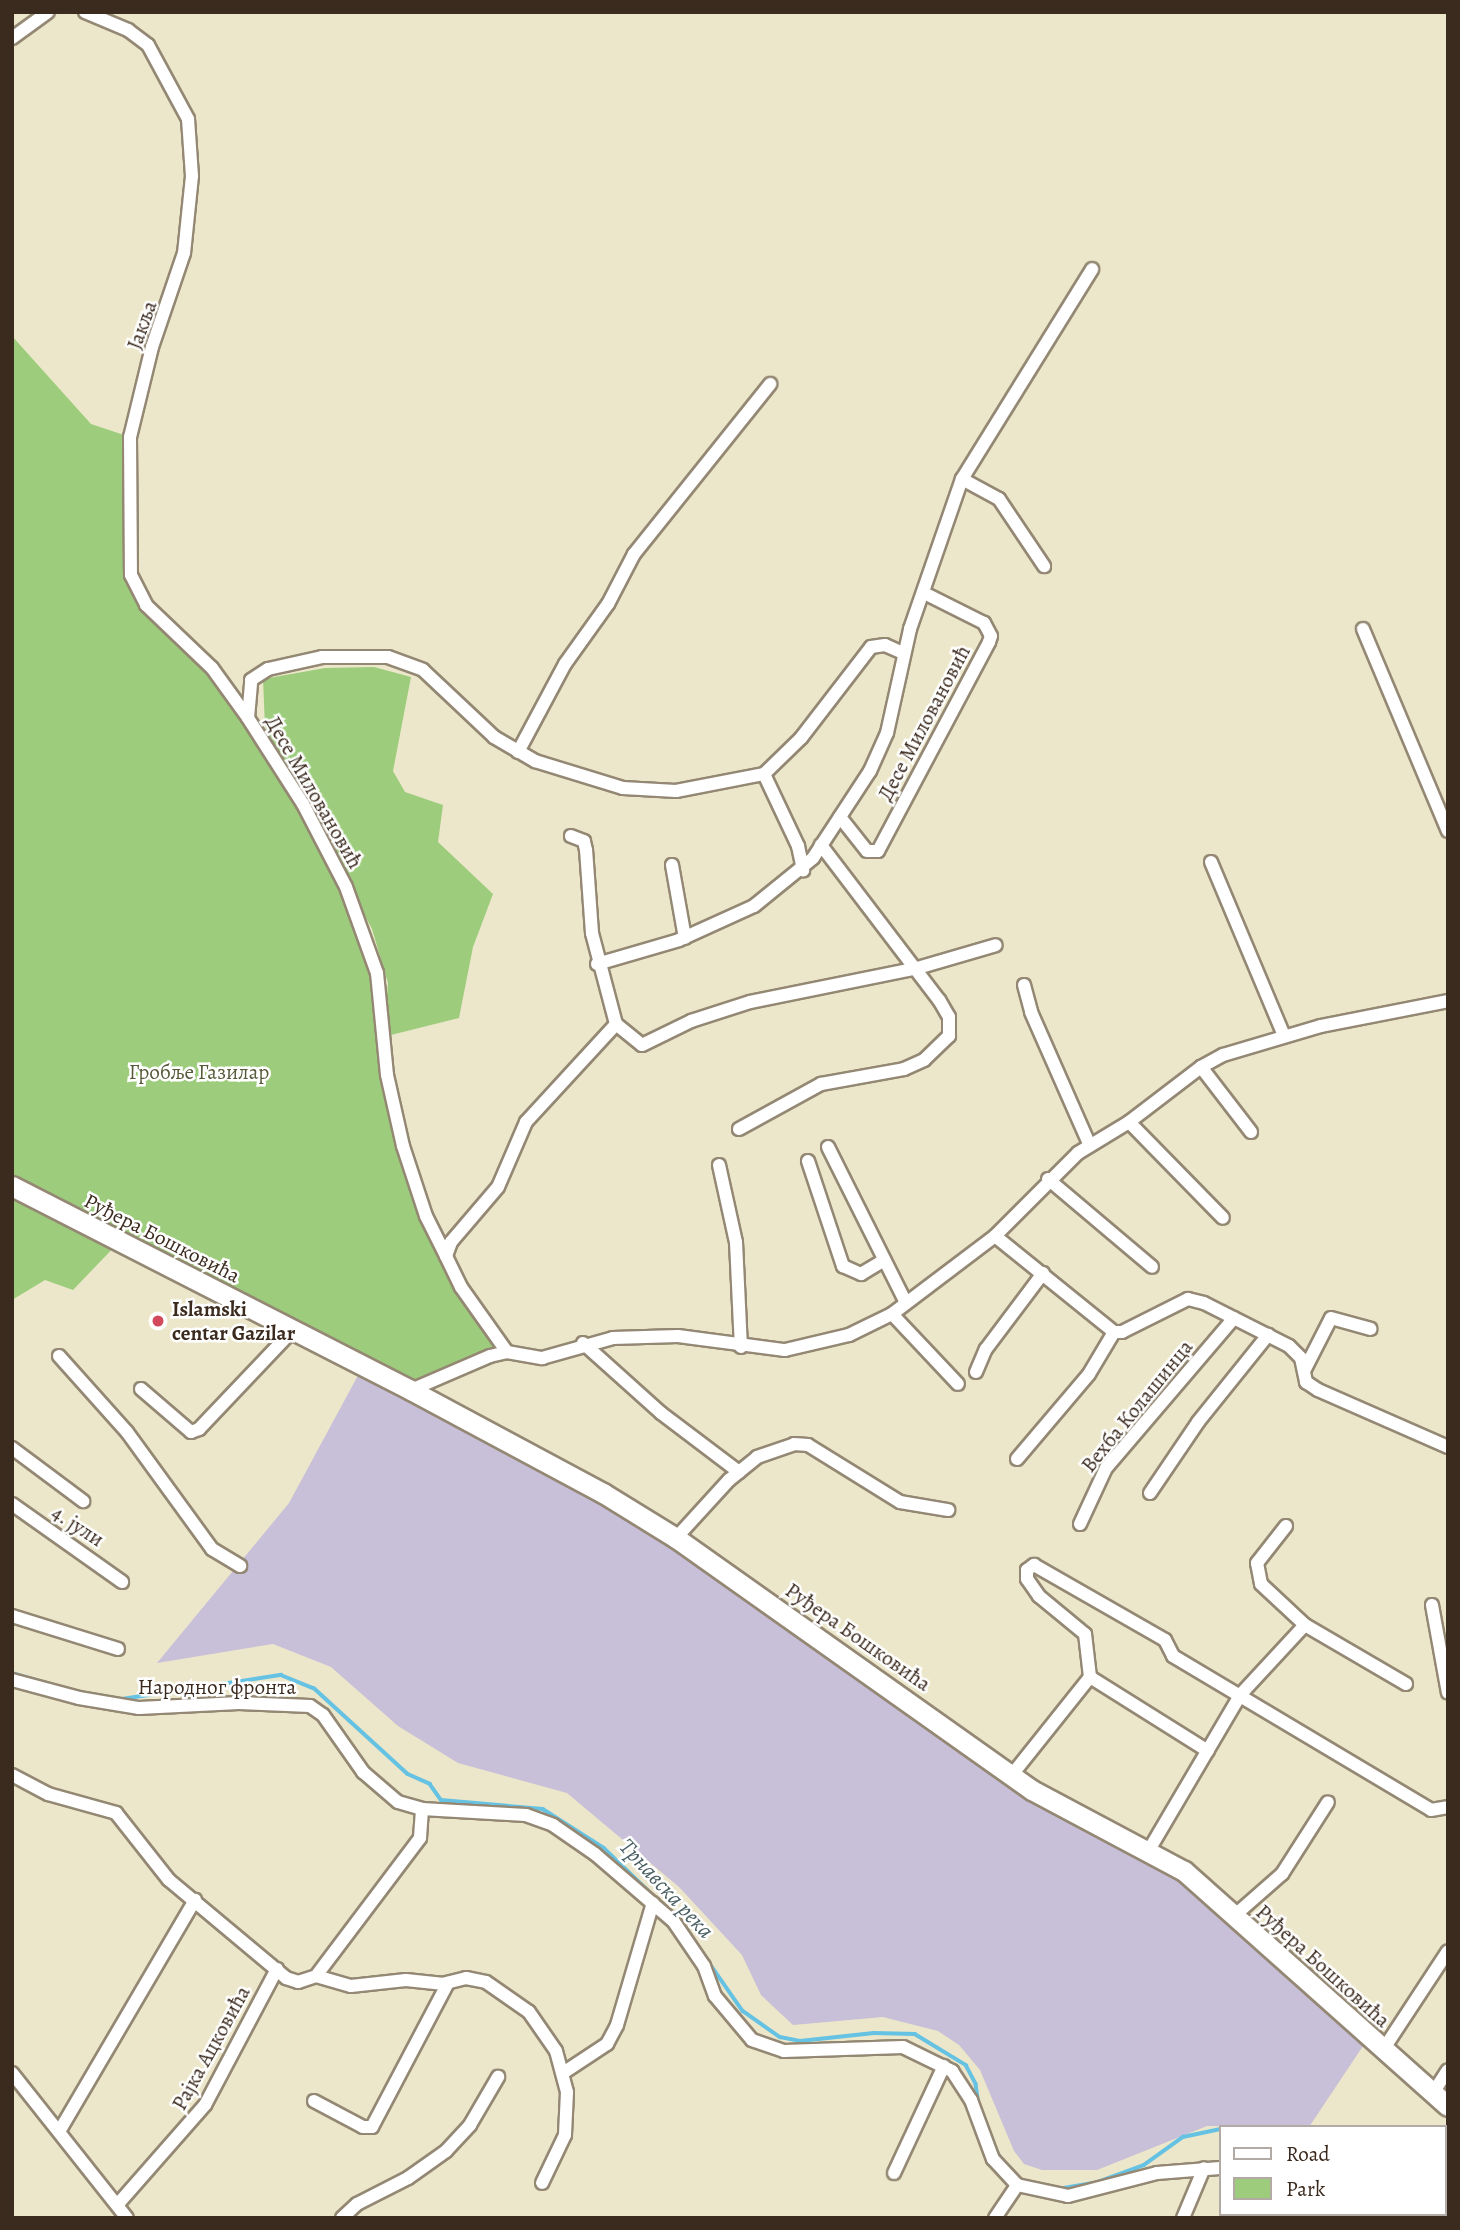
<!DOCTYPE html>
<meta charset="utf-8">
<style>
body{margin:0}
#map{position:relative;width:1460px;height:2230px;overflow:hidden;background:#ece7ca;font-family:Alegreya,serif}
div>[style]{position:absolute}
[style*='--x']{left:calc(var(--x)*1px);top:calc(var(--y)*1px);width:calc(var(--w)*1px);rotate:calc(var(--a)*1deg)}
.industrial>*{inset:0;background:#c8bfd8}
.green>*{inset:0;background:#9dcd7c}
.stream>*{height:3.5px;margin:-1.75px;padding:0 1.75px;transform-origin:1.75px;border-radius:1.75px;background:#65c2e3}
.roads{filter:drop-shadow(2px 0 #948874) drop-shadow(-2px 0 #948874) drop-shadow(0 2px #948874) drop-shadow(0 -2px #948874)}
.street>*{height:12px;margin:-6px;padding:0 6px;transform-origin:6px;border-radius:6px;background:#fff}
.secondary>*{height:19px;margin:-9.5px;padding:0 9.5px;transform-origin:9.5px;border-radius:9.5px;background:#fff}
.dots>*{width:19px;height:19px;translate:-50% -50%;box-sizing:border-box;border:4px solid #fff;border-radius:50%}
span{translate:-50% -50%;white-space:nowrap;text-align:center;line-height:1.15;-webkit-text-stroke:5px #fff;paint-order:stroke}
.street-label{font-size:21px;color:#3b2a1e}
.park-label{font-size:21px;color:#585b3a}
.poi-label{font-size:21px;color:#3b2a1e;font-weight:700}
.left{translate:0 -50%;text-align:left}
.water-label{font-size:23px;color:#4a5f63;font-style:italic}
.frame{position:absolute;inset:0;border:14px solid #3b2a1e;pointer-events:none}
.legend{position:absolute;left:1219px;top:2125px;width:228px;height:91px;box-sizing:border-box;background:#fff;border:2px solid #b1aaa5;margin:0;padding:9px 12px;list-style:none;font-size:21px;color:#3b2a1e}
.legend li{display:flex;align-items:center;gap:14px;height:35px}
.legend b{width:35px;border:2px solid #b1aaa5}
</style>
<div id="map">
<div class="industrial">
<div style="clip-path:polygon(362px 1368px,572px 1476px,959px 1737px,1149px 1850px,1369px 2037px,1309px 2127px,1207px 2126px,1097px 2170px,1042px 2170px,1024px 2164px,1014px 2151px,980px 2070px,959px 2045px,938px 2031px,883px 2017px,793px 2025px,761px 1995px,742px 1955px,679px 1887px,567px 1793px,458px 1763px,398px 1726px,331px 1667px,273px 1644px,157px 1663px,289px 1503px)"></div>
</div>
<div class="green">
<div style="clip-path:polygon(12px 336px,91px 424px,130px 437px,133px 584px,248px 718px,357px 911px,384px 1030px,388px 983px,372px 929px,265px 727px,263px 679px,325px 668px,374px 667px,411px 677px,393px 771px,405px 792px,443px 805px,438px 842px,493px 894px,473px 947px,459px 1018px,383px 1037px,426px 1216px,507px 1352px,411px 1390px,119px 1242px,73px 1290px,45px 1280px,12px 1300px)"></div>
</div>
<div class="stream">
<div style="--x:12;--y:1673;--w:47;--a:16.1"></div>
<div style="--x:122;--y:1699;--w:161;--a:-8.6"></div>
<div style="--x:281;--y:1675;--w:35;--a:22"></div>
<div style="--x:314;--y:1688;--w:127;--a:42.5"></div>
<div style="--x:408;--y:1774;--w:24;--a:24"></div>
<div style="--x:430;--y:1784;--w:19;--a:55"></div>
<div style="--x:441;--y:1800;--w:102;--a:5"></div>
<div style="--x:543;--y:1809;--w:72;--a:32.6"></div>
<div style="--x:604;--y:1848;--w:76;--a:43.9"></div>
<div style="--x:692;--y:1938;--w:89;--a:55.1"></div>
<div style="--x:743;--y:2011;--w:45;--a:35.1"></div>
<div style="--x:780;--y:2037;--w:20;--a:11"></div>
<div style="--x:800;--y:2041;--w:74;--a:-6.2"></div>
<div style="--x:874;--y:2033;--w:41;--a:1.4"></div>
<div style="--x:915;--y:2034;--w:60;--a:31.3"></div>
<div style="--x:966;--y:2065;--w:21;--a:62"></div>
<div style="--x:976;--y:2084;--w:21;--a:82"></div>
<div style="--x:991;--y:2139;--w:27;--a:63"></div>
<div style="--x:1058;--y:2189;--w:41;--a:-9.9"></div>
<div style="--x:1098;--y:2182;--w:49;--a:-20.3"></div>
<div style="--x:1144;--y:2165;--w:48;--a:-35.7"></div>
<div style="--x:1183;--y:2137;--w:38;--a:-12"></div>
<div style="--x:1444;--y:2209;--w:4;--a:0"></div>
</div>
<div class="roads">
<div class="street">
<div style="--x:85;--y:12;--w:47;--a:22.7"></div>
<div style="--x:128;--y:30;--w:25;--a:37"></div>
<div style="--x:148;--y:45;--w:84;--a:61.6"></div>
<div style="--x:188;--y:119;--w:57;--a:86"></div>
<div style="--x:192;--y:176;--w:77;--a:95.9"></div>
<div style="--x:184;--y:253;--w:99;--a:108.8"></div>
<div style="--x:152;--y:347;--w:93;--a:103.7"></div>
<div style="--x:130;--y:437;--w:138;--a:89.6"></div>
<div style="--x:131;--y:575;--w:34;--a:63"></div>
<div style="--x:146;--y:605;--w:91;--a:43.7"></div>
<div style="--x:212;--y:668;--w:62;--a:54.2"></div>
<div style="--x:248;--y:718;--w:102;--a:57.4"></div>
<div style="--x:303;--y:804;--w:93;--a:62.6"></div>
<div style="--x:346;--y:887;--w:91;--a:70.2"></div>
<div style="--x:377;--y:973;--w:102;--a:84.4"></div>
<div style="--x:387;--y:1075;--w:73;--a:77.3"></div>
<div style="--x:403;--y:1146;--w:74;--a:71.8"></div>
<div style="--x:426;--y:1216;--w:45;--a:63.4"></div>
<div style="--x:12;--y:38;--w:44;--a:-35.8"></div>
<div style="--x:962;--y:479;--w:42;--a:28.4"></div>
<div style="--x:999;--y:499;--w:81;--a:56.1"></div>
<div style="--x:1363;--y:629;--w:219;--a:67.2"></div>
<div style="--x:248;--y:718;--w:38;--a:-85"></div>
<div style="--x:251;--y:680;--w:20;--a:-33"></div>
<div style="--x:268;--y:669;--w:55;--a:-12.5"></div>
<div style="--x:322;--y:657;--w:66;--a:0"></div>
<div style="--x:388;--y:657;--w:37;--a:20"></div>
<div style="--x:423;--y:670;--w:98;--a:43.3"></div>
<div style="--x:494;--y:737;--w:48;--a:30.3"></div>
<div style="--x:535;--y:761;--w:92;--a:17.1"></div>
<div style="--x:623;--y:788;--w:53;--a:3.2"></div>
<div style="--x:676;--y:791;--w:90;--a:-10.9"></div>
<div style="--x:764;--y:774;--w:52;--a:-44.2"></div>
<div style="--x:801;--y:738;--w:115;--a:-52.4"></div>
<div style="--x:871;--y:647;--w:14;--a:-8"></div>
<div style="--x:885;--y:645;--w:20;--a:24"></div>
<div style="--x:518;--y:752;--w:100;--a:-61.9"></div>
<div style="--x:565;--y:664;--w:74;--a:-54.4"></div>
<div style="--x:608;--y:604;--w:56;--a:-62.5"></div>
<div style="--x:634;--y:554;--w:218;--a:-51.3"></div>
<div style="--x:764;--y:774;--w:80;--a:64.7"></div>
<div style="--x:798;--y:846;--w:25;--a:78"></div>
<div style="--x:840;--y:817;--w:43;--a:51.5"></div>
<div style="--x:867;--y:851;--w:11;--a:0"></div>
<div style="--x:878;--y:851;--w:237;--a:-62"></div>
<div style="--x:989;--y:642;--w:6;--a:-72"></div>
<div style="--x:991;--y:636;--w:15;--a:-118"></div>
<div style="--x:984;--y:623;--w:67;--a:-153.4"></div>
<div style="--x:1211;--y:862;--w:189;--a:67.2"></div>
<div style="--x:672;--y:865;--w:74;--a:79.9"></div>
<div style="--x:597;--y:964;--w:85;--a:-16.3"></div>
<div style="--x:679;--y:940;--w:82;--a:-24.4"></div>
<div style="--x:754;--y:906;--w:76;--a:-39.1"></div>
<div style="--x:813;--y:858;--w:104;--a:-56.8"></div>
<div style="--x:870;--y:771;--w:42;--a:-65.9"></div>
<div style="--x:887;--y:733;--w:107;--a:-77.5"></div>
<div style="--x:910;--y:629;--w:159;--a:-70.9"></div>
<div style="--x:962;--y:479;--w:247;--a:-58.2"></div>
<div style="--x:1024;--y:985;--w:28;--a:75"></div>
<div style="--x:1031;--y:1012;--w:146;--a:66.2"></div>
<div style="--x:616;--y:1024;--w:33;--a:39"></div>
<div style="--x:642;--y:1045;--w:55;--a:-26.1"></div>
<div style="--x:691;--y:1021;--w:62;--a:-17.9"></div>
<div style="--x:750;--y:1002;--w:167;--a:-11.4"></div>
<div style="--x:914;--y:969;--w:85;--a:-16.3"></div>
<div style="--x:1201;--y:1067;--w:82;--a:52.4"></div>
<div style="--x:1129;--y:1122;--w:134;--a:45.6"></div>
<div style="--x:739;--y:1129;--w:94;--a:-28.8"></div>
<div style="--x:821;--y:1084;--w:84;--a:-10.2"></div>
<div style="--x:904;--y:1069;--w:22;--a:-24"></div>
<div style="--x:924;--y:1060;--w:35;--a:-44"></div>
<div style="--x:949;--y:1036;--w:19;--a:-90"></div>
<div style="--x:949;--y:1017;--w:20;--a:-120"></div>
<div style="--x:939;--y:1000;--w:195;--a:-127.3"></div>
<div style="--x:828;--y:1147;--w:174;--a:63.4"></div>
<div style="--x:808;--y:1161;--w:111;--a:71.6"></div>
<div style="--x:843;--y:1266;--w:20;--a:24"></div>
<div style="--x:861;--y:1274;--w:27;--a:-31"></div>
<div style="--x:719;--y:1165;--w:79;--a:77.6"></div>
<div style="--x:736;--y:1242;--w:105;--a:87.3"></div>
<div style="--x:1048;--y:1179;--w:136;--a:40.2"></div>
<div style="--x:995;--y:1236;--w:153;--a:38.9"></div>
<div style="--x:1114;--y:1332;--w:8;--a:0"></div>
<div style="--x:1122;--y:1332;--w:74;--a:-26.6"></div>
<div style="--x:1188;--y:1299;--w:16;--a:14"></div>
<div style="--x:1204;--y:1303;--w:95;--a:26.8"></div>
<div style="--x:1289;--y:1346;--w:17;--a:45"></div>
<div style="--x:1301;--y:1358;--w:25;--a:78"></div>
<div style="--x:1306;--y:1382;--w:14;--a:34"></div>
<div style="--x:1318;--y:1390;--w:142;--a:23.7"></div>
<div style="--x:892;--y:1314;--w:96;--a:46.7"></div>
<div style="--x:583;--y:1343;--w:105;--a:41.9"></div>
<div style="--x:661;--y:1413;--w:98;--a:37.1"></div>
<div style="--x:507;--y:1352;--w:80;--a:-125.3"></div>
<div style="--x:461;--y:1287;--w:34;--a:-116"></div>
<div style="--x:446;--y:1256;--w:15;--a:-70"></div>
<div style="--x:451;--y:1242;--w:72;--a:-49.5"></div>
<div style="--x:498;--y:1187;--w:71;--a:-66.7"></div>
<div style="--x:526;--y:1122;--w:133;--a:-47.4"></div>
<div style="--x:616;--y:1024;--w:94;--a:-104.8"></div>
<div style="--x:592;--y:933;--w:83;--a:-94.1"></div>
<div style="--x:586;--y:850;--w:9;--a:-103"></div>
<div style="--x:584;--y:841;--w:14;--a:-159"></div>
<div style="--x:59;--y:1356;--w:102;--a:48.2"></div>
<div style="--x:127;--y:1432;--w:145;--a:54"></div>
<div style="--x:212;--y:1549;--w:33;--a:31"></div>
<div style="--x:1304;--y:1371;--w:59;--a:-63"></div>
<div style="--x:1331;--y:1318;--w:41;--a:15.4"></div>
<div style="--x:976;--y:1372;--w:25;--a:-67"></div>
<div style="--x:986;--y:1349;--w:95;--a:-53.1"></div>
<div style="--x:141;--y:1389;--w:66;--a:40.7"></div>
<div style="--x:191;--y:1432;--w:9;--a:-21"></div>
<div style="--x:199;--y:1429;--w:135;--a:-46.5"></div>
<div style="--x:411;--y:1390;--w:86;--a:-23.3"></div>
<div style="--x:490;--y:1356;--w:17;--a:-13"></div>
<div style="--x:507;--y:1352;--w:36;--a:10"></div>
<div style="--x:542;--y:1358;--w:74;--a:-15.7"></div>
<div style="--x:613;--y:1338;--w:65;--a:-1.8"></div>
<div style="--x:678;--y:1336;--w:108;--a:7.5"></div>
<div style="--x:785;--y:1350;--w:66;--a:-13.2"></div>
<div style="--x:849;--y:1335;--w:48;--a:-26"></div>
<div style="--x:892;--y:1314;--w:129;--a:-37.1"></div>
<div style="--x:995;--y:1236;--w:117;--a:-45"></div>
<div style="--x:1078;--y:1153;--w:60;--a:-31.3"></div>
<div style="--x:1129;--y:1122;--w:91;--a:-37.4"></div>
<div style="--x:1201;--y:1067;--w:25;--a:-29"></div>
<div style="--x:1223;--y:1055;--w:102;--a:-16.5"></div>
<div style="--x:1321;--y:1026;--w:129;--a:-11.1"></div>
<div style="--x:12;--y:1448;--w:89;--a:36.7"></div>
<div style="--x:1017;--y:1459;--w:111;--a:-49.7"></div>
<div style="--x:1089;--y:1374;--w:49;--a:-59.2"></div>
<div style="--x:1150;--y:1493;--w:86;--a:-55.9"></div>
<div style="--x:1198;--y:1422;--w:112;--a:-51.2"></div>
<div style="--x:12;--y:1504;--w:135;--a:35.3"></div>
<div style="--x:1080;--y:1524;--w:62;--a:-65.1"></div>
<div style="--x:1106;--y:1468;--w:197;--a:-49.5"></div>
<div style="--x:1286;--y:1526;--w:47;--a:128.1"></div>
<div style="--x:1257;--y:1563;--w:21;--a:79"></div>
<div style="--x:1261;--y:1584;--w:60;--a:43"></div>
<div style="--x:1305;--y:1625;--w:117;--a:30.3"></div>
<div style="--x:676;--y:1538;--w:79;--a:-47.6"></div>
<div style="--x:729;--y:1480;--w:36;--a:-39"></div>
<div style="--x:757;--y:1457;--w:39;--a:-19"></div>
<div style="--x:794;--y:1444;--w:14;--a:4"></div>
<div style="--x:808;--y:1445;--w:108;--a:31.8"></div>
<div style="--x:900;--y:1502;--w:49;--a:9.5"></div>
<div style="--x:1432;--y:1605;--w:89;--a:79.7"></div>
<div style="--x:12;--y:1616;--w:111;--a:17.3"></div>
<div style="--x:1090;--y:1677;--w:43;--a:-96.6"></div>
<div style="--x:1085;--y:1634;--w:60;--a:-140.4"></div>
<div style="--x:1039;--y:1596;--w:21;--a:-125"></div>
<div style="--x:1027;--y:1579;--w:9;--a:-90"></div>
<div style="--x:1027;--y:1570;--w:9;--a:-36"></div>
<div style="--x:1034;--y:1565;--w:151;--a:29.8"></div>
<div style="--x:1165;--y:1640;--w:18;--a:63"></div>
<div style="--x:1173;--y:1656;--w:300;--a:30.8"></div>
<div style="--x:1431;--y:1810;--w:17;--a:-10"></div>
<div style="--x:12;--y:1680;--w:69;--a:15"></div>
<div style="--x:79;--y:1698;--w:61;--a:9.5"></div>
<div style="--x:139;--y:1708;--w:100;--a:-2.9"></div>
<div style="--x:239;--y:1703;--w:71;--a:2.4"></div>
<div style="--x:310;--y:1706;--w:16;--a:35"></div>
<div style="--x:323;--y:1715;--w:70;--a:54.9"></div>
<div style="--x:363;--y:1772;--w:46;--a:40.6"></div>
<div style="--x:398;--y:1802;--w:25;--a:16"></div>
<div style="--x:422;--y:1809;--w:104;--a:3.3"></div>
<div style="--x:526;--y:1815;--w:29;--a:20"></div>
<div style="--x:553;--y:1825;--w:51;--a:34.6"></div>
<div style="--x:595;--y:1854;--w:104;--a:40.7"></div>
<div style="--x:674;--y:1922;--w:53;--a:55.7"></div>
<div style="--x:704;--y:1966;--w:32;--a:70"></div>
<div style="--x:715;--y:1996;--w:57;--a:49.9"></div>
<div style="--x:752;--y:2040;--w:34;--a:19"></div>
<div style="--x:784;--y:2051;--w:119;--a:-1.9"></div>
<div style="--x:903;--y:2047;--w:55;--a:26.1"></div>
<div style="--x:952;--y:2071;--w:35;--a:57"></div>
<div style="--x:971;--y:2100;--w:63;--a:69.6"></div>
<div style="--x:993;--y:2159;--w:35;--a:47"></div>
<div style="--x:1017;--y:2185;--w:52;--a:12.2"></div>
<div style="--x:1068;--y:2196;--w:92;--a:-14.5"></div>
<div style="--x:1157;--y:2173;--w:63;--a:-4.5"></div>
<div style="--x:12;--y:1775;--w:41;--a:27.8"></div>
<div style="--x:48;--y:1794;--w:71;--a:15.6"></div>
<div style="--x:116;--y:1813;--w:85;--a:51.7"></div>
<div style="--x:169;--y:1880;--w:153;--a:39.9"></div>
<div style="--x:286;--y:1978;--w:13;--a:18"></div>
<div style="--x:298;--y:1982;--w:19;--a:-18"></div>
<div style="--x:1011;--y:1776;--w:127;--a:-51.4"></div>
<div style="--x:1090;--y:1677;--w:139;--a:32.1"></div>
<div style="--x:1149;--y:1850;--w:181;--a:-59.5"></div>
<div style="--x:1241;--y:1694;--w:94;--a:-47.2"></div>
<div style="--x:1234;--y:1916;--w:64;--a:-41.2"></div>
<div style="--x:1282;--y:1874;--w:85;--a:-57.4"></div>
<div style="--x:316;--y:1976;--w:36;--a:16"></div>
<div style="--x:351;--y:1986;--w:55;--a:-6.2"></div>
<div style="--x:406;--y:1980;--w:36;--a:6"></div>
<div style="--x:442;--y:1984;--w:25;--a:-14"></div>
<div style="--x:466;--y:1978;--w:20;--a:11"></div>
<div style="--x:486;--y:1982;--w:52;--a:34.9"></div>
<div style="--x:529;--y:2012;--w:47;--a:55.3"></div>
<div style="--x:556;--y:2051;--w:42;--a:75"></div>
<div style="--x:567;--y:2092;--w:43;--a:92.7"></div>
<div style="--x:565;--y:2135;--w:53;--a:115.6"></div>
<div style="--x:316;--y:1976;--w:173;--a:-53"></div>
<div style="--x:420;--y:1838;--w:29;--a:-86"></div>
<div style="--x:1383;--y:2050;--w:118;--a:-56.7"></div>
<div style="--x:12;--y:2073;--w:185;--a:51.6"></div>
<div style="--x:563;--y:2073;--w:53;--a:-33.4"></div>
<div style="--x:607;--y:2044;--w:21;--a:-62"></div>
<div style="--x:617;--y:2025;--w:127;--a:-73.6"></div>
<div style="--x:1433;--y:2093;--w:27;--a:-57"></div>
<div style="--x:314;--y:2101;--w:55;--a:28"></div>
<div style="--x:363;--y:2127;--w:9;--a:0"></div>
<div style="--x:372;--y:2127;--w:163;--a:-62.2"></div>
<div style="--x:60;--y:2130;--w:267;--a:-59.6"></div>
<div style="--x:894;--y:2173;--w:118;--a:-65"></div>
<div style="--x:1444;--y:2185;--w:4;--a:0"></div>
<div style="--x:118;--y:2204;--w:132;--a:-48.7"></div>
<div style="--x:205;--y:2105;--w:154;--a:-62.1"></div>
<div style="--x:342;--y:2218;--w:21;--a:-43"></div>
<div style="--x:357;--y:2204;--w:57;--a:-27"></div>
<div style="--x:408;--y:2178;--w:47;--a:-35.4"></div>
<div style="--x:446;--y:2151;--w:35;--a:-47"></div>
<div style="--x:470;--y:2125;--w:56;--a:-59.7"></div>
<div style="--x:995;--y:2218;--w:40;--a:-56"></div>
<div style="--x:1183;--y:2218;--w:54;--a:-67.2"></div>
<div style="--x:1263;--y:2218;--w:4;--a:-76"></div>
<div style="--x:1310;--y:2218;--w:4;--a:-90"></div>
<div style="--x:1420;--y:2218;--w:4;--a:-76"></div>
</div>
<div class="secondary">
<div style="--x:12;--y:1186;--w:448;--a:27.1"></div>
<div style="--x:411;--y:1390;--w:218;--a:28.2"></div>
<div style="--x:603;--y:1493;--w:86;--a:31.7"></div>
<div style="--x:676;--y:1538;--w:436;--a:35.3"></div>
<div style="--x:1032;--y:1790;--w:172;--a:28.1"></div>
<div style="--x:1184;--y:1871;--w:353;--a:41.7"></div>
</div>
</div>
<div class="dots">
<div style="left:158px;top:1321px;background:#d1495b"></div>
</div>
<div class="street-label">
<span style="left:142px;top:325px;rotate:-70deg">Јакља</span>
<span style="left:924px;top:723px;rotate:-62deg">Десе Миловановић</span>
<span style="left:314px;top:792px;rotate:60deg">Десе Миловановић</span>
<span style="left:162px;top:1238px;rotate:27deg">Руђера Бошковића</span>
<span style="left:1137px;top:1406px;rotate:-51deg">Вехба Колашинца</span>
<span style="left:78px;top:1526px;rotate:33deg">4. јули</span>
<span style="left:858px;top:1637px;rotate:35deg">Руђера Бошковића</span>
<span style="left:217px;top:1687px">Народног фронта</span>
<span style="left:1323px;top:1966px;rotate:42deg">Руђера Бошковића</span>
<span style="left:211px;top:2048px;rotate:-61deg">Рајка Ацковића</span>
</div>
<div class="park-label">
<span style="left:199px;top:1072px">Гробље Газилар</span>
</div>
<div class="poi-label">
<span class="left" style="left:172px;top:1321px">Islamski<br>centar Gazilar</span>
</div>
<div class="water-label">
<span style="left:666px;top:1889px;rotate:47deg">Трнавска река</span>
</div>
<div class="frame"></div>
<ul class="legend">
<li><b style="height:9px;background:#fff"></b>Road</li>
<li><b style="height:19px;background:#9dcd7c"></b>Park</li>
</ul>
</div>
